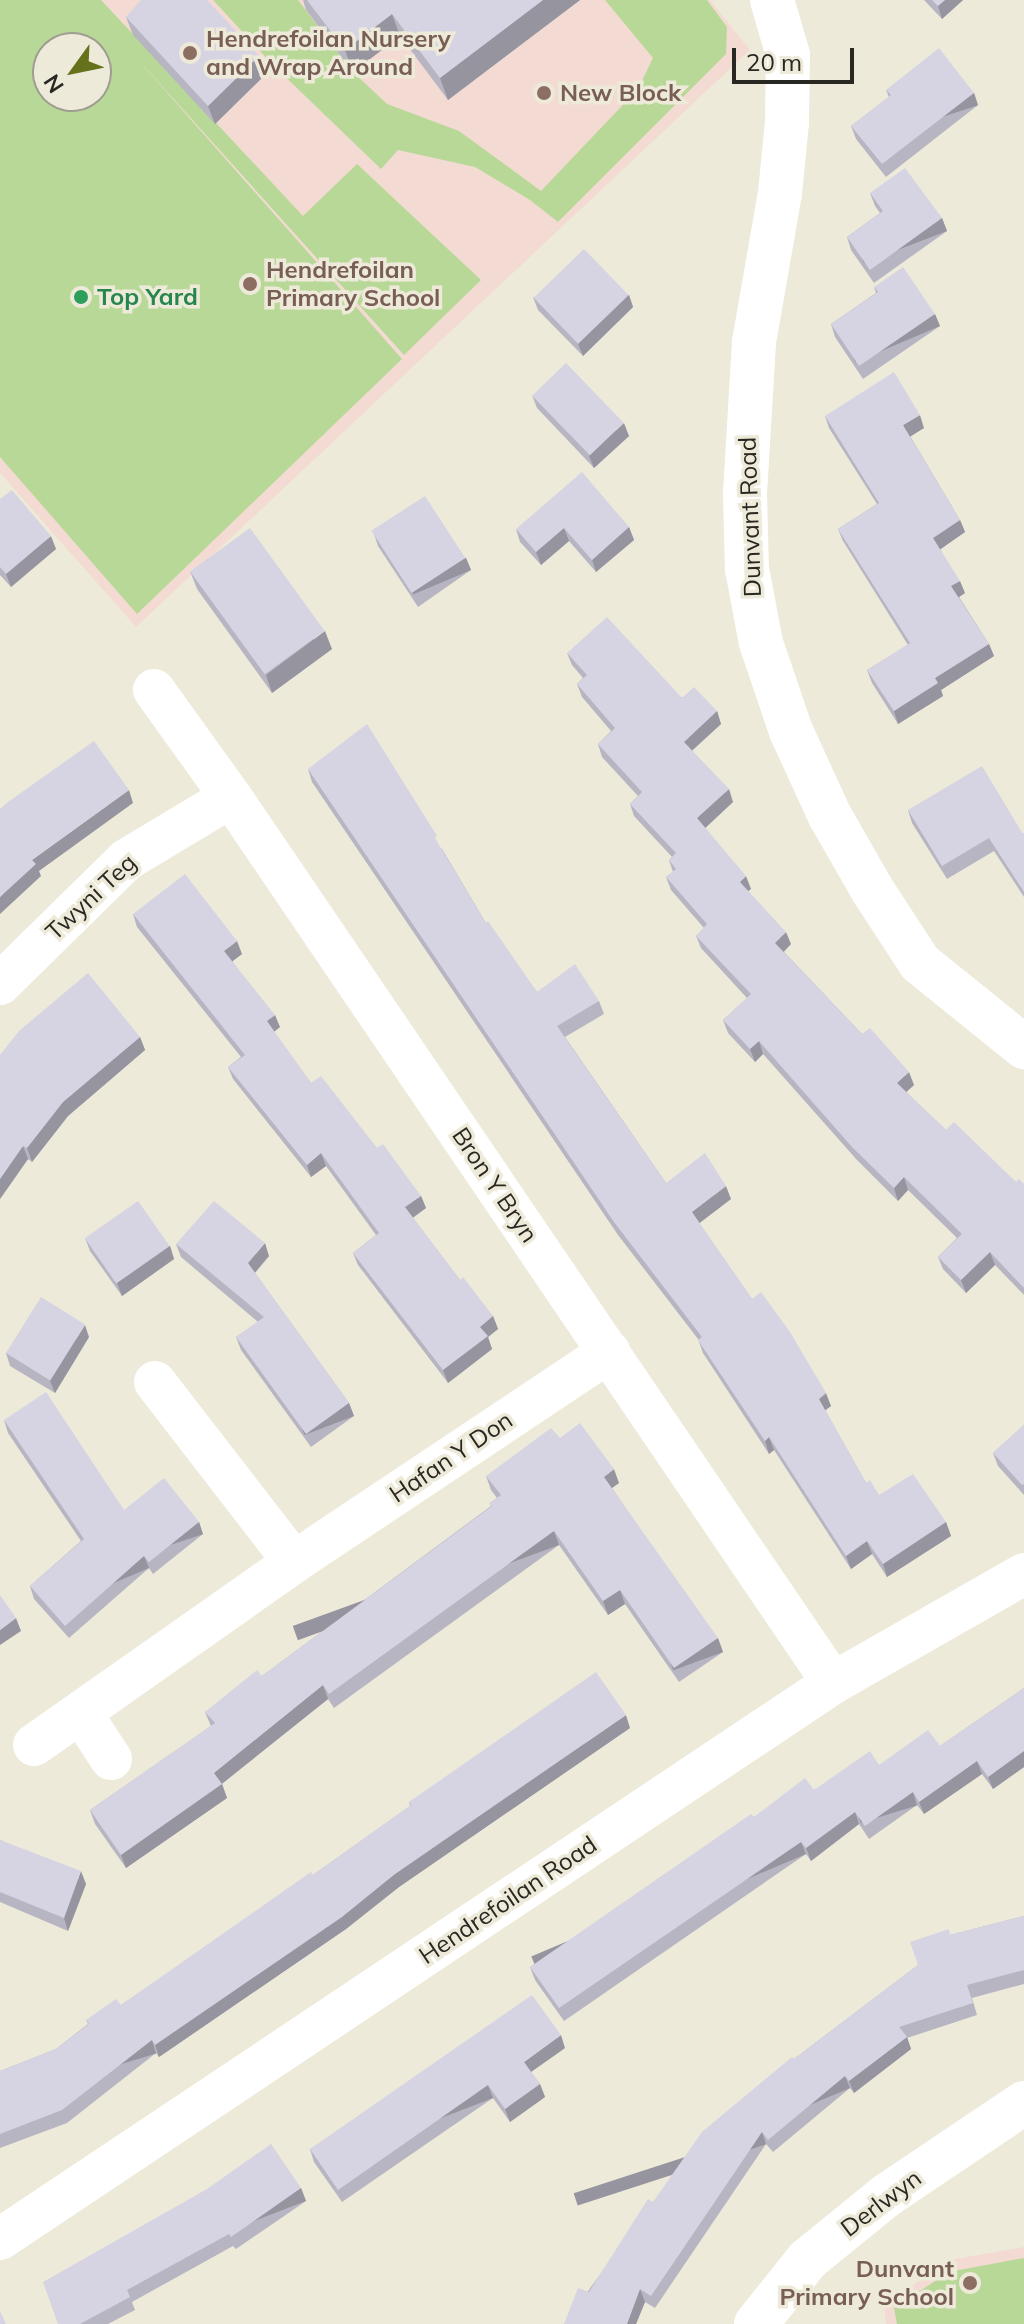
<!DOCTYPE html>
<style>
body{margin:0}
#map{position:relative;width:1024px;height:2324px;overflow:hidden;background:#eeeada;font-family:Mulish,sans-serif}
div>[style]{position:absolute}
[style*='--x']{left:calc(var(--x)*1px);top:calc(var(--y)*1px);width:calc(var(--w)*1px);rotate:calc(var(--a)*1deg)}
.education>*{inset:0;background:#f3dad2}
.green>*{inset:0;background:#b8d897}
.minor>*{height:42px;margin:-21px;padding:0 21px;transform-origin:21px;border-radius:21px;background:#fff}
.tertiary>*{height:44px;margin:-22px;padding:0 22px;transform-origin:22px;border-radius:22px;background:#fff}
.wall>*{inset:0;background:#b8b5c3}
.shaded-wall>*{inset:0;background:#96949f;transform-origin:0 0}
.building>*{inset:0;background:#d6d3e3;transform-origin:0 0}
.dots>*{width:22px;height:22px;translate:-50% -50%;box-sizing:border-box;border:4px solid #eeeada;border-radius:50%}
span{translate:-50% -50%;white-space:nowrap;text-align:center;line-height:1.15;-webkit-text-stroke:7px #eeeada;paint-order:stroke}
.education-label{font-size:24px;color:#785e54;font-weight:700}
.left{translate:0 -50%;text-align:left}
.right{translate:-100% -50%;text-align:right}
.leisure-label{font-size:24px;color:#27864d;font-weight:700}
.street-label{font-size:24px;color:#292721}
.north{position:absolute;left:32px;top:32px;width:80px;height:80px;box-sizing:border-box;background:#eeeada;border:2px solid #9f9c90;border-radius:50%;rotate:237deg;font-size:22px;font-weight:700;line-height:32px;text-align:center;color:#292721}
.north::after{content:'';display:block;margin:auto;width:28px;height:36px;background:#66711b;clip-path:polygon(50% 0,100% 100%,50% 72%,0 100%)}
.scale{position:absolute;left:732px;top:48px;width:122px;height:36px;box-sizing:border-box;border:4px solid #292721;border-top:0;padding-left:10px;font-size:24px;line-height:28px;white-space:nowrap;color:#292721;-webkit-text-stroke:6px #eeeada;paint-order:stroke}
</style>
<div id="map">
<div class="education">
<div style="clip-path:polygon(evenodd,0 0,710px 0,750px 50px,136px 627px,0 473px,0 0,48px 48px,96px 48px,96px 96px,48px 96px,48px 48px)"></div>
<div style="clip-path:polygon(1024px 2247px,1024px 2324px,886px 2324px,884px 2305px,950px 2260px)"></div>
</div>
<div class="green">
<div style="clip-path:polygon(evenodd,0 0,101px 0,303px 216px,357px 164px,481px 280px,404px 355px,133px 54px,402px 359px,137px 614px,0 457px,0 0,48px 48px,96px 48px,96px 96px,48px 96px,48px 48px)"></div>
<div style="clip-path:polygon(213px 0,298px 0,353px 72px,387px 104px,459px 131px,541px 191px,638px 89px,653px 58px,605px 0,707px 0,727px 27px,726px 54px,558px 222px,530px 200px,475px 167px,398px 150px,381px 169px,273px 65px)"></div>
<div style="clip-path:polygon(1024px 2258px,1024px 2324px,897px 2324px,894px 2308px,949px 2272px)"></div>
</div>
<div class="minor">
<div style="--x:154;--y:690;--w:132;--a:54.3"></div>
<div style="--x:231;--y:797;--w:1071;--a:55.81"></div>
<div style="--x:0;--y:984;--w:177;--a:-44.5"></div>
<div style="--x:126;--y:860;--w:122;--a:-31"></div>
<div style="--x:155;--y:1382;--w:227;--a:52.3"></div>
<div style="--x:81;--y:1713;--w:55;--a:56.9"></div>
<div style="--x:34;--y:1745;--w:318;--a:-35.1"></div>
<div style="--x:294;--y:1562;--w:379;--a:-33.7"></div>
<div style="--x:0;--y:2239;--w:1002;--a:-33.72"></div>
<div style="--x:833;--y:1683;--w:220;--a:-29.7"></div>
</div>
<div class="tertiary">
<div style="--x:772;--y:0;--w:57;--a:73.8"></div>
<div style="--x:788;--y:55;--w:67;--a:90.9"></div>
<div style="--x:787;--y:122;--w:71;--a:95.6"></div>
<div style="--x:780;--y:193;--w:151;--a:99.9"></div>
<div style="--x:754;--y:342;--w:153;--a:93.4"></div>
<div style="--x:745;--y:495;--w:74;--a:88.5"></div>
<div style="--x:747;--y:569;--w:75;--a:79.3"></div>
<div style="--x:761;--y:643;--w:93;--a:71.2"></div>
<div style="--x:791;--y:731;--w:94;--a:65.4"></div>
<div style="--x:830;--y:816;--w:86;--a:60.2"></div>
<div style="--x:873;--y:891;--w:86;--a:56.9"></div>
<div style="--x:920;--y:963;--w:134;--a:38.9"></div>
<div style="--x:756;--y:2324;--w:82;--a:-51.4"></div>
<div style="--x:807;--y:2260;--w:103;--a:-39.1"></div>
<div style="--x:887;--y:2195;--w:165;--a:-33.9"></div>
</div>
<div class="wall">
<div style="clip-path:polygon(303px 0,580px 0,448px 100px,400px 36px,353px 72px,306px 10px)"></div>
<div style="clip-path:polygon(924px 0,963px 0,942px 19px)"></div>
<div style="clip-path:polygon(126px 17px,259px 56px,266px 74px,215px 124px,133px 35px)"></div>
<div style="clip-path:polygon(886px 90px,974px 93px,978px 105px,886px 177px,856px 139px,851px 126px,889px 97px)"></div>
<div style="clip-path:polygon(870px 193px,942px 218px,947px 231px,874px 283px,851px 250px,847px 237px,880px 213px,875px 206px)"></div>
<div style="clip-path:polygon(874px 287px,940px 326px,863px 379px,835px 337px,831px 324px,876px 293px)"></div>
<div style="clip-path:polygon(629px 295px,633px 307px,583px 356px,538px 310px,533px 297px)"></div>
<div style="clip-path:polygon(532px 395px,629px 436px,594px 468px,537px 408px)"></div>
<div style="clip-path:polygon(825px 416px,924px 428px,910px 436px,960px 520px,965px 532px,940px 549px,965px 593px,959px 597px,989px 644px,994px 656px,941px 690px,943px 696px,898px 724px,872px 683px,867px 670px,908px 645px,843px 541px,838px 529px,877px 504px,829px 428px)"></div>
<div style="clip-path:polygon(0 499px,56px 549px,11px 587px,0 575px)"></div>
<div style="clip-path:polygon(629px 527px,634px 540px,596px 572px,569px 541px,541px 565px,520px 542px,516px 529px)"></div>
<div style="clip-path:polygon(374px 534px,466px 558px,471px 570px,418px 607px,378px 546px)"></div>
<div style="clip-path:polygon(190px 571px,332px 649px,272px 693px,197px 589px)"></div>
<div style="clip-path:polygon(567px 653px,717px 711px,721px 724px,692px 751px,733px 802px,705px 828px,751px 889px,748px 891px,791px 944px,784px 952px,862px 1034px,914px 1085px,906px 1092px,946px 1130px,1016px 1182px,1024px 1184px,1024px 1295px,995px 1265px,966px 1293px,943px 1269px,938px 1257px,957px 1238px,908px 1190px,898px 1201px,857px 1160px,763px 1054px,755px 1062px,728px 1033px,723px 1020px,747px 998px,701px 948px,696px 936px,704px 928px,671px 890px,666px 877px,673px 872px,669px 860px,672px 857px,634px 816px,630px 804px,638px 796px,602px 757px,598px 744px,611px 731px,582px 697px,577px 684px,583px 678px,572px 665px)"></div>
<div style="clip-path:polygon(308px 769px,442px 849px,486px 923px,537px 992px,599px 1001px,604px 1014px,565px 1037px,666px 1183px,731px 1199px,699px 1223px,752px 1299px,831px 1406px,825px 1410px,866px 1483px,879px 1495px,946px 1522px,951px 1536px,887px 1577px,872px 1554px,851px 1569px,774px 1450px,769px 1454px,703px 1353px,698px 1339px,618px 1235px,312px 782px)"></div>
<div style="clip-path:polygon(908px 810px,1023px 834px,1024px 833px,1024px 897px,994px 851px,947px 879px,912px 823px)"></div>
<div style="clip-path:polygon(133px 914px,242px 954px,232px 961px,280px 1027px,274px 1032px,311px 1083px,377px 1148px,421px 1196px,426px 1208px,413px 1218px,460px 1280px,493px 1316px,498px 1329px,488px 1337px,492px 1349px,448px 1383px,358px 1265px,353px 1253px,376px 1235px,326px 1166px,311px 1177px,233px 1079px,228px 1067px,241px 1057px,137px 927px)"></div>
<div style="clip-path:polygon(140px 1037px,145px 1050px,68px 1116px,32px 1162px,28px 1159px,0 1199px,0 1055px)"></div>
<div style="clip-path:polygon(85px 1238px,170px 1246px,174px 1259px,122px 1296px,90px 1251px)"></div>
<div style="clip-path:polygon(176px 1244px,269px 1256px,255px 1273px,349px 1403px,354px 1416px,311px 1447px,241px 1350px,236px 1337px,258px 1322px,181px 1257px)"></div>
<div style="clip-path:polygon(89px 1337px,55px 1393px,10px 1366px,6px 1353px)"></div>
<div style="clip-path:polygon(4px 1420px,124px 1510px,199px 1522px,203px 1534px,153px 1574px,149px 1568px,69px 1638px,34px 1599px,30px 1586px,81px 1541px,8px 1433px)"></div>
<div style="clip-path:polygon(1024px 1425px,1024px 1495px,998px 1466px,993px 1453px)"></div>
<div style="clip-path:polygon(560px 1438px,619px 1483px,612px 1488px,723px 1652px,679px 1682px,625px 1604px,608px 1615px,559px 1545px,334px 1708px,328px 1699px,222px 1784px,227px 1798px,126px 1868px,95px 1824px,90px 1810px,211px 1726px,205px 1712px,262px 1676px,491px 1506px,490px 1503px,497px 1498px,491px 1490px,486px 1476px)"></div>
<div style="clip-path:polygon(1024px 1688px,1024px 1767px,993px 1789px,982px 1774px,924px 1814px,917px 1805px,869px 1839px,859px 1824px,811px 1861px,806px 1854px,564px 2021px,535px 1980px,530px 1967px,754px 1817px,814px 1790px,879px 1765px,940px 1746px)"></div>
<div style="clip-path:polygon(630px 1728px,399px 1887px,346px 1929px,159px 2057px,156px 2053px,67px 2123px,0 2148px,0 2071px,56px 2049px,88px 2024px,86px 2020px,121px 2005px,313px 1875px,410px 1806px,409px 1802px)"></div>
<div style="clip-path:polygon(0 1840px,86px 1884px,68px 1931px,0 1902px)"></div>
<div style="clip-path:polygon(1024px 1916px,1024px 1984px,972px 1998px,977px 2015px,907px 2038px,911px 2049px,854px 2093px,850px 2088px,773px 2152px,766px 2144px,655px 2308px,645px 2302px,636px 2324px,564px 2324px,653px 2202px,794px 2059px,918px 1965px,950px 1935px)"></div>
<div style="clip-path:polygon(565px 2048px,531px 2072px,540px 2084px,545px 2097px,510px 2122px,493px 2098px,342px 2202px,314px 2162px,310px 2149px)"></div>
<div style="clip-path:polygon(301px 2188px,306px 2201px,236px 2249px,233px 2246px,132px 2302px,135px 2310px,108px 2324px,58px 2324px)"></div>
</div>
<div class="shaded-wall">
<div style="clip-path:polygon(543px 0,580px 0,448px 100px,440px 78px)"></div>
<div style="clip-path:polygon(945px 0,963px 0,942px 19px,938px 6px)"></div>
<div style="clip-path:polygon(392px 14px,400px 36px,353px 72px,345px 50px)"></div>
<div style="clip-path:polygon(259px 56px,266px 74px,215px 124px,208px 106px)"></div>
<div style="left:974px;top:93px;width:13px;height:116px;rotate:72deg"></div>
<div style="left:942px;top:218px;width:14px;height:89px;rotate:69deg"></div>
<div style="clip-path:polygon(629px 295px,633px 307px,583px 356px,578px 344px)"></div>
<div style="left:935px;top:314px;width:13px;height:92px;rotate:67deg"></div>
<div style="clip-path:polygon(920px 415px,924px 428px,908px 438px,903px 425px)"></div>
<div style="clip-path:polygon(624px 423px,629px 436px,594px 468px,589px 456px)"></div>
<div style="clip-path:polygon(960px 520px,965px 532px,938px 551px,933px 538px)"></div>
<div style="clip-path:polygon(629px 527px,634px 540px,596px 572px,592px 560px)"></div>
<div style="clip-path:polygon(564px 528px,569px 541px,541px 565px,536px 552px)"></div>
<div style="clip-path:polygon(51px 536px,56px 549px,11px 587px,6px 574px)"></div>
<div style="left:466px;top:558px;width:13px;height:63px;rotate:67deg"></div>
<div style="clip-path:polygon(960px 581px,965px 593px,956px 599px,951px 586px)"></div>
<div style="clip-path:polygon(325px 631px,332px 649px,272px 693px,266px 675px)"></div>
<div style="clip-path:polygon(989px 644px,994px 656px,941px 690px,943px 696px,898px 724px,894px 711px,935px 678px)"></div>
<div style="clip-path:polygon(717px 711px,721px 724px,688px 754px,684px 742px)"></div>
<div style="clip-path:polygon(729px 789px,733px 802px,702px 831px,697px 818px)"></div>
<div style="clip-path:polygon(129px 790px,133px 803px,39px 871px,41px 876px,0 914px,0 897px,32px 860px)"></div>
<div style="clip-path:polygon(746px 876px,751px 889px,744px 894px,740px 882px)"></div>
<div style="clip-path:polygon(786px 932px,791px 944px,780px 955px,775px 943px)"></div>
<div style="clip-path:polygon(237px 941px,242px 954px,229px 964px,224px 951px)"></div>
<div style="clip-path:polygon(275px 1015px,280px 1027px,271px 1034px,267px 1021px)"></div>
<div style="clip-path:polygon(140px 1037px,145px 1050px,68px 1116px,32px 1162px,27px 1148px,63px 1102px)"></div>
<div style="clip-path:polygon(759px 1041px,763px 1054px,755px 1062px,750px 1049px)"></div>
<div style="clip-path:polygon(909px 1072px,914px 1085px,902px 1096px,897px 1083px)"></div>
<div style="clip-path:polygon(23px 1146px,28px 1159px,0 1199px,0 1179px)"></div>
<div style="clip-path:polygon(321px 1153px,326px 1166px,311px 1177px,307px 1165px)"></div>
<div style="clip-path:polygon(904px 1177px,908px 1190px,898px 1201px,894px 1188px)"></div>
<div style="clip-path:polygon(726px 1186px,731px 1199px,697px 1225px,692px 1212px)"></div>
<div style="clip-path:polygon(421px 1196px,426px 1208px,409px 1220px,405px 1207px)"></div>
<div style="clip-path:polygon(265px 1243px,269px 1256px,252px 1276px,248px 1263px)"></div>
<div style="clip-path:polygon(170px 1246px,174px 1259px,122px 1296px,117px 1283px)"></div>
<div style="clip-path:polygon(990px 1252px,995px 1265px,966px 1293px,961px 1280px)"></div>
<div style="clip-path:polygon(493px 1316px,498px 1329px,488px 1337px,492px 1349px,448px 1383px,443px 1370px,480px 1327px)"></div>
<div style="clip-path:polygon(85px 1325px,89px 1337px,55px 1393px,50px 1381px)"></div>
<div style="clip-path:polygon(826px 1393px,831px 1406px,823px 1412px,819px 1399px)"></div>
<div style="left:349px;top:1403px;width:14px;height:53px;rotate:69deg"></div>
<div style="clip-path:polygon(769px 1437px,774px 1450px,769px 1454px,765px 1441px)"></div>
<div style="clip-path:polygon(614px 1469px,619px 1483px,609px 1490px,604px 1477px)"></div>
<div style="left:199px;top:1522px;width:13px;height:64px;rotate:72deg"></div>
<div style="clip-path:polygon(946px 1522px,951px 1536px,887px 1577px,883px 1564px)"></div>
<div style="left:554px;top:1531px;width:15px;height:278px;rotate:70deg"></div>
<div style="clip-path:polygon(867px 1541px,872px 1554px,851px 1569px,846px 1556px)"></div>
<div style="left:144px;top:1556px;width:13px;height:106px;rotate:67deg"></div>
<div style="clip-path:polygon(620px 1590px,625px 1604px,608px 1615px,603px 1601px)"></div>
<div style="clip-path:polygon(16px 1618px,21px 1631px,0 1645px,0 1630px)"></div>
<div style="left:718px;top:1638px;width:15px;height:53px;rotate:70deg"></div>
<div style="clip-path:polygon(323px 1685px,328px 1699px,219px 1786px,222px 1784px,227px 1798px,126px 1868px,121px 1855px,214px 1773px)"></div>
<div style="clip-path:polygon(626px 1715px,630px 1728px,399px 1887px,346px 1929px,159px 2057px,155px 2045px,395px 1874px)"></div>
<div style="clip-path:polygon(1024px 1751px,1024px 1767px,993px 1789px,988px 1777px)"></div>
<div style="clip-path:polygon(977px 1761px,982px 1774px,924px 1814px,919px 1802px)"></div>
<div style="left:913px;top:1792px;width:14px;height:59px;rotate:73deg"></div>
<div style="clip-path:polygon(855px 1812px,859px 1824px,811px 1861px,806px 1848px)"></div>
<div style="left:801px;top:1842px;width:13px;height:293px;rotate:67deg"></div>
<div style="clip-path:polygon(81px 1871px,86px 1884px,68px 1931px,64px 1918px)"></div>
<div style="clip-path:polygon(561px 2035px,565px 2048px,528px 2074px,524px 2062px)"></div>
<div style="clip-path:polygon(907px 2037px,911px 2049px,854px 2093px,849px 2081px)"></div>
<div style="left:152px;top:2040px;width:14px;height:114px;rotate:73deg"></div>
<div style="left:845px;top:2076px;width:13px;height:100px;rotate:67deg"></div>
<div style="clip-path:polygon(540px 2084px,545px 2097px,510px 2122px,505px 2109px)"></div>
<div style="left:488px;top:2085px;width:14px;height:183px;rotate:69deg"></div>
<div style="left:762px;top:2132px;width:13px;height:198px;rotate:72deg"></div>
<div style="left:301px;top:2188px;width:14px;height:85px;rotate:69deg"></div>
<div style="clip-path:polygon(640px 2289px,645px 2302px,636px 2324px,627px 2324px)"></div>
</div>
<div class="building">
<div style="clip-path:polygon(141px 0,207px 0,259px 56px,208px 106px,126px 17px)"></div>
<div style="clip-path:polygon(307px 0,543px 0,440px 78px,392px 14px,345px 50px)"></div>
<div style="clip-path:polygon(932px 0,945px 0,938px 6px)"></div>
<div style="clip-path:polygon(939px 48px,974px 93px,882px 164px,851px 126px,891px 95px,886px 90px)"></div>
<div style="clip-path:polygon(905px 168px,942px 218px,870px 270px,847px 237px,883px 211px,870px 193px)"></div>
<div style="left:584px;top:249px;width:64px;height:70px;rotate:46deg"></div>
<div style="clip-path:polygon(903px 267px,935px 314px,859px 366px,831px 324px,878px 292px,874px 287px)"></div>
<div style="left:566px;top:363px;width:83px;height:47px;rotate:46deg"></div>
<div style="clip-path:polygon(894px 372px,920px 415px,903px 425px,960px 520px,933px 538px,960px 581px,951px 586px,989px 644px,935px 678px,938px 683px,894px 711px,867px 670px,910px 643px,838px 529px,879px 503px,825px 416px)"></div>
<div style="clip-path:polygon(582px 472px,629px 527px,592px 560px,564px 528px,536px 552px,516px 529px)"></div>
<div style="clip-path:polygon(12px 490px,51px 536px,6px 574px,0 567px,0 499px)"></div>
<div style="left:425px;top:496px;width:74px;height:64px;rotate:57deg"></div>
<div style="left:250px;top:528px;width:127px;height:74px;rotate:54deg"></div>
<div style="clip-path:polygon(607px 617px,682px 698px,694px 687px,717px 711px,684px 742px,729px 789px,697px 818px,746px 876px,740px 882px,786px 932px,775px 943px,862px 1034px,870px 1028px,909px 1072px,897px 1083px,946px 1130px,954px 1122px,1016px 1182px,1019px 1179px,1024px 1184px,1024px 1288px,990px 1252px,961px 1280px,938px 1257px,962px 1234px,904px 1177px,894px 1188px,852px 1147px,759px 1041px,750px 1049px,723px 1020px,751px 994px,696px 936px,707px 924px,666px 877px,676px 869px,669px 860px,676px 853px,630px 804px,642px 792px,598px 744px,615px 728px,577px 684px,587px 675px,567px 653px)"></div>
<div style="clip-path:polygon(367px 724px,437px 836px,435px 838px,486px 923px,488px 921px,537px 992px,575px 964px,599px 1001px,557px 1026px,666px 1183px,705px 1153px,726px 1186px,692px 1212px,752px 1299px,761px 1292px,790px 1332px,826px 1393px,819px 1399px,866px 1483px,870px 1480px,879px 1495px,913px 1474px,946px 1522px,883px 1564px,867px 1541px,846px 1556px,769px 1437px,765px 1441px,698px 1340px,702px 1337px,614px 1222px,308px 769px)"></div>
<div style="clip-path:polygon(94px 741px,129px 790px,32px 860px,36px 864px,0 897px,0 809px,8px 802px)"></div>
<div style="clip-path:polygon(982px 766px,1023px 834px,1024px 833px,1024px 892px,989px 838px,942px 866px,908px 810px)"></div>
<div style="clip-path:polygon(185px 874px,237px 941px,224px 951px,275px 1015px,267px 1021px,311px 1083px,321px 1076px,377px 1148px,383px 1144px,421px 1196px,405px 1207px,460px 1280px,463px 1277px,493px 1316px,480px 1327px,488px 1336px,443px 1370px,353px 1253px,379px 1233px,321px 1153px,307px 1165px,228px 1067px,245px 1055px,133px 914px)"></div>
<div style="clip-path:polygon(88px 973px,140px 1037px,63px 1102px,27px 1148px,23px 1146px,0 1179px,0 1055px,19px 1031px)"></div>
<div style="left:138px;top:1201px;width:55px;height:65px;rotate:55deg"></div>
<div style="clip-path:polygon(214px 1201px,265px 1243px,248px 1263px,349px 1403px,306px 1434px,236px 1337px,264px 1317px,176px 1244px)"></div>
<div style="left:41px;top:1297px;width:52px;height:66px;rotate:32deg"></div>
<div style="clip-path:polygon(46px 1392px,124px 1510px,164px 1478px,199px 1522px,149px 1562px,144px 1556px,65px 1626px,30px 1586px,84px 1539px,4px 1420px)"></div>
<div style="clip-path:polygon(580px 1423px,614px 1469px,604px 1477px,718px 1638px,674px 1668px,620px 1590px,603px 1601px,554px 1531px,329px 1694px,323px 1685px,214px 1773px,222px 1784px,121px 1855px,90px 1810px,215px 1723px,205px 1712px,257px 1670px,262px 1676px,492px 1506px,490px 1503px,501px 1495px,486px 1476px,551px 1428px,560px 1438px)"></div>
<div style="clip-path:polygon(1024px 1425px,1024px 1484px,1022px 1485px,993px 1453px)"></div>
<div style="clip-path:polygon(0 1595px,16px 1618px,0 1630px)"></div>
<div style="clip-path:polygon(596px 1672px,626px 1715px,395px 1874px,342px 1917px,155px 2045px,152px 2040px,62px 2110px,0 2134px,0 2071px,56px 2049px,89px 2024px,86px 2020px,116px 1999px,121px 2005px,311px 1872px,313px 1875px,411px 1805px,409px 1802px)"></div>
<div style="clip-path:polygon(1024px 1688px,1024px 1751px,988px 1777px,977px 1761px,919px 1802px,913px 1792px,865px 1826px,855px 1812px,806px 1848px,801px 1842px,559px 2008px,530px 1967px,751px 1814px,754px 1817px,805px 1778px,814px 1790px,870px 1751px,879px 1765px,928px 1730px,940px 1746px)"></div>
<div style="clip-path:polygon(0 1840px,81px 1871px,64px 1918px,0 1892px)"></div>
<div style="clip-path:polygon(1024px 1916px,1024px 1970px,967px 1985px,973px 2003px,899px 2027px,907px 2037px,849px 2081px,845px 2076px,768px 2140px,762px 2132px,651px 2296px,640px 2289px,627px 2324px,564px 2324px,578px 2288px,589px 2292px,648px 2199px,653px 2202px,702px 2132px,792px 2057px,794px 2059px,918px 1965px,910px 1942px,949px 1929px,950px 1935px)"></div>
<div style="clip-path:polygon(532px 1995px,561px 2035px,524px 2062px,540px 2084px,505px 2109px,488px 2085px,338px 2190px,310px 2149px)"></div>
<div style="clip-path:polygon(271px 2144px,301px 2188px,231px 2237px,229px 2234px,127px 2290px,130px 2297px,80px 2324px,58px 2324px,43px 2282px,207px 2189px)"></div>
<div style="clip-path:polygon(0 2311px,6px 2324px,0 2324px)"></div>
</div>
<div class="dots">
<div style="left:190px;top:53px;background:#8d6e63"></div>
<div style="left:544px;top:93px;background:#8d6e63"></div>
<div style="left:250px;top:284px;background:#8d6e63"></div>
<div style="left:81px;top:297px;background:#2e9e5b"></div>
<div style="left:970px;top:2283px;background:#8d6e63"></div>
</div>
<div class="education-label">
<span class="left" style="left:206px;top:53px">Hendrefoilan Nursery<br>and Wrap Around</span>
<span class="left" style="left:560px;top:93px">New Block</span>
<span class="left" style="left:266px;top:284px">Hendrefoilan<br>Primary School</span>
<span class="right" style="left:954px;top:2283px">Dunvant<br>Primary School</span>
</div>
<div class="leisure-label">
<span class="left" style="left:97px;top:297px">Top Yard</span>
</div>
<div class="street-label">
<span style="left:750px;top:517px;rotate:-92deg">Dunvant Road</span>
<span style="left:91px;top:897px;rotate:-43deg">Twyni Teg</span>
<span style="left:495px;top:1185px;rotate:56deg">Bron Y Bryn</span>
<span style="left:451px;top:1457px;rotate:-34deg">Hafan Y Don</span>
<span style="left:508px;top:1900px;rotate:-34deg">Hendrefoilan Road</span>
<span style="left:881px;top:2203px;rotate:-37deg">Derlwyn</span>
</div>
<div class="north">N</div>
<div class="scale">20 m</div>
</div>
